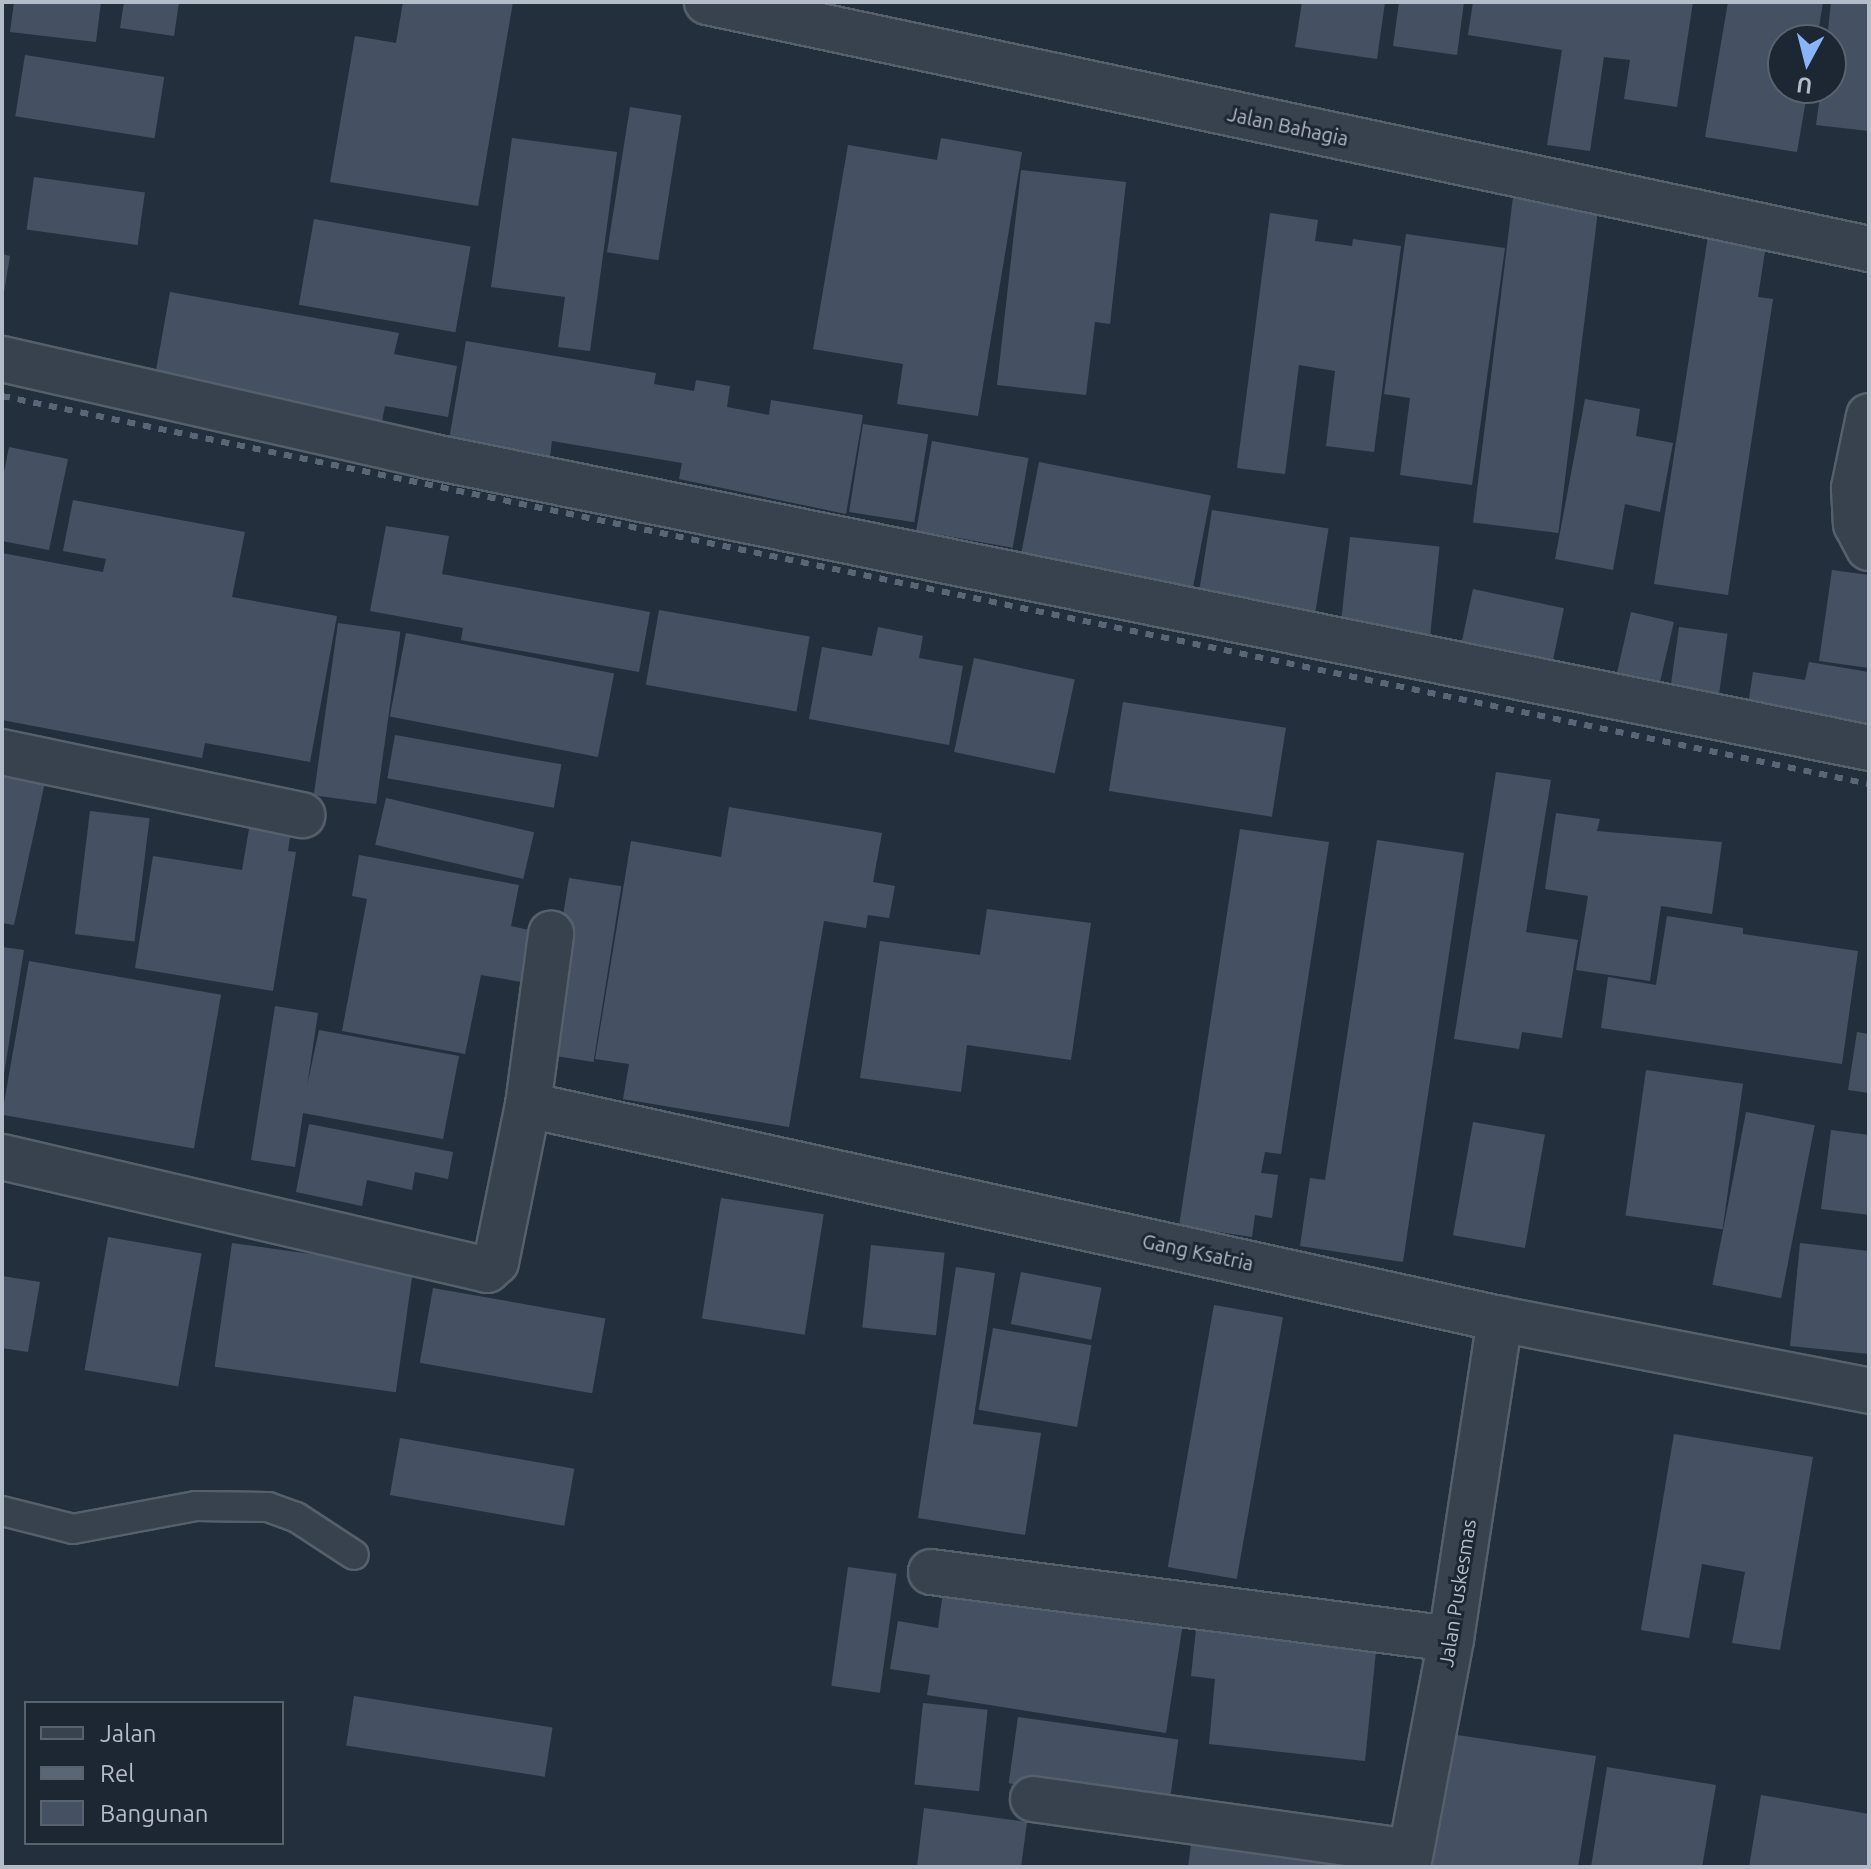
<!DOCTYPE html>
<style>
body{margin:0}
#map{position:relative;width:1871px;height:1869px;overflow:hidden;background:#242f3e;font-family:Ubuntu,sans-serif}
div>[style]{position:absolute}
[style*='--x']{left:calc(var(--x)*1px);top:calc(var(--y)*1px);width:calc(var(--w)*1px);rotate:calc(var(--a)*1deg)}
.building>*{inset:0;background:#455162;transform-origin:0 0}
.roads{filter:drop-shadow(2px 0 #565f6c) drop-shadow(-2px 0 #565f6c) drop-shadow(0 2px #565f6c) drop-shadow(0 -2px #565f6c)}
.lane>*{height:28px;margin:-14px;padding:0 14px;transform-origin:14px;border-radius:14px;background:#38414e}
.street>*{height:44px;margin:-22px;padding:0 22px;transform-origin:22px;border-radius:22px;background:#38414e}
.rail>*{height:6px;margin-top:-3px;transform-origin:0;background:repeating-linear-gradient(90deg,#5a6575 0 8px,transparent 0 16px)}
span{translate:-50% -50%;white-space:nowrap;text-align:center;line-height:1.15;-webkit-text-stroke:6px #1d2633;paint-order:stroke}
.street-label{font-size:20px;color:#b4bcc9}
.frame{position:absolute;inset:0;border:4px solid #b4bcc9;pointer-events:none}
.legend{position:absolute;left:24px;top:1701px;width:260px;height:144px;box-sizing:border-box;background:#1d2633;border:2px solid #59626f;margin:0;padding:10px 14px;list-style:none;font-size:24px;color:#b4bcc9}
.legend li{display:flex;align-items:center;gap:16px;height:40px}
.legend b{width:40px;border:2px solid #59626f}
.north{position:absolute;left:1767px;top:24px;width:80px;height:80px;box-sizing:border-box;background:#1d2633;border:2px solid #59626f;border-radius:50%;rotate:187deg;font-size:22px;font-weight:700;line-height:32px;text-align:center;color:#b4bcc9}
.north::after{content:'';display:block;margin:auto;width:28px;height:36px;background:#8ab4f8;clip-path:polygon(50% 0,100% 100%,50% 72%,0 100%)}
</style>
<div id="map">
<div class="building">
<div style="clip-path:polygon(14px 2px,101px 2px,96px 42px,10px 32px)"></div>
<div style="clip-path:polygon(124px 2px,179px 2px,174px 36px,120px 28px)"></div>
<div style="clip-path:polygon(403px 2px,513px 2px,478px 206px,330px 182px,355px 36px,396px 43px)"></div>
<div style="clip-path:polygon(1302px 2px,1385px 2px,1377px 59px,1295px 47px)"></div>
<div style="clip-path:polygon(1399px 2px,1464px 2px,1457px 55px,1393px 46px)"></div>
<div style="clip-path:polygon(1473px 2px,1693px 2px,1677px 107px,1624px 99px,1630px 60px,1604px 57px,1590px 151px,1547px 145px,1562px 50px,1468px 35px)"></div>
<div style="clip-path:polygon(1728px 2px,1823px 2px,1817px 40px,1783px 40px,1783px 88px,1808px 88px,1797px 152px,1705px 137px)"></div>
<div style="clip-path:polygon(1831px 2px,1869px 2px,1869px 131px,1816px 125px,1821px 88px,1831px 88px,1831px 40px,1827px 40px)"></div>
<div style="left:25px;top:55px;width:141px;height:62px;rotate:9deg"></div>
<div style="left:630px;top:107px;width:52px;height:147px;rotate:9deg"></div>
<div style="clip-path:polygon(512px 138px,617px 152px,590px 351px,558px 347px,565px 297px,491px 287px)"></div>
<div style="clip-path:polygon(941px 138px,1022px 152px,978px 416px,897px 404px,903px 364px,813px 349px,848px 145px,937px 160px)"></div>
<div style="clip-path:polygon(1021px 170px,1126px 182px,1110px 324px,1095px 322px,1086px 395px,997px 385px)"></div>
<div style="left:34px;top:177px;width:112px;height:53px;rotate:8deg"></div>
<div style="left:1513px;top:197px;width:86px;height:328px;rotate:7deg"></div>
<div style="clip-path:polygon(1270px 213px,1318px 220px,1315px 241px,1352px 246px,1353px 239px,1401px 246px,1374px 452px,1326px 446px,1335px 371px,1299px 365px,1285px 474px,1237px 468px)"></div>
<div style="left:314px;top:219px;width:159px;height:87px;rotate:10deg"></div>
<div style="clip-path:polygon(1406px 234px,1505px 248px,1472px 485px,1400px 475px,1410px 398px,1384px 394px)"></div>
<div style="clip-path:polygon(1708px 236px,1766px 245px,1758px 297px,1773px 299px,1728px 595px,1654px 584px)"></div>
<div style="clip-path:polygon(2px 254px,10px 256px,4px 292px,2px 292px)"></div>
<div style="clip-path:polygon(170px 292px,399px 333px,394px 354px,457px 366px,448px 417px,385px 406px,382px 421px,154px 381px)"></div>
<div style="clip-path:polygon(466px 341px,656px 373px,654px 384px,694px 391px,696px 380px,730px 386px,727px 407px,769px 415px,771px 400px,863px 415px,846px 514px,679px 479px,682px 463px,552px 441px,550px 457px,449px 440px)"></div>
<div style="clip-path:polygon(1585px 399px,1640px 409px,1636px 436px,1673px 443px,1660px 512px,1625px 504px,1613px 570px,1555px 559px)"></div>
<div style="left:863px;top:424px;width:66px;height:89px;rotate:9deg"></div>
<div style="left:932px;top:441px;width:98px;height:91px;rotate:10deg"></div>
<div style="clip-path:polygon(9px 447px,68px 459px,49px 550px,2px 541px,2px 482px)"></div>
<div style="left:1039px;top:462px;width:175px;height:98px;rotate:11deg"></div>
<div style="clip-path:polygon(73px 500px,245px 532px,232px 597px,337px 616px,310px 762px,205px 743px,202px 758px,2px 720px,2px 553px,103px 572px,106px 559px,63px 551px)"></div>
<div style="left:1212px;top:510px;width:118px;height:86px;rotate:9deg"></div>
<div style="clip-path:polygon(386px 526px,449px 536px,442px 574px,650px 612px,639px 672px,461px 640px,463px 628px,370px 611px)"></div>
<div style="left:1350px;top:537px;width:90px;height:101px;rotate:6deg"></div>
<div style="clip-path:polygon(1832px 570px,1869px 575px,1869px 668px,1819px 661px)"></div>
<div style="left:1473px;top:589px;width:93px;height:63px;rotate:12deg"></div>
<div style="left:659px;top:610px;width:153px;height:76px;rotate:10deg"></div>
<div style="left:1631px;top:612px;width:44px;height:78px;rotate:13deg"></div>
<div style="left:338px;top:623px;width:63px;height:174px;rotate:8deg"></div>
<div style="clip-path:polygon(878px 627px,923px 636px,919px 658px,963px 666px,949px 745px,809px 719px,822px 647px,872px 656px)"></div>
<div style="left:1679px;top:627px;width:49px;height:74px;rotate:8deg"></div>
<div style="left:406px;top:633px;width:212px;height:85px;rotate:11deg"></div>
<div style="left:974px;top:658px;width:103px;height:96px;rotate:12deg"></div>
<div style="clip-path:polygon(1809px 662px,1869px 672px,1869px 731px,1747px 712px,1753px 672px,1805px 680px)"></div>
<div style="left:1123px;top:702px;width:165px;height:90px;rotate:9deg"></div>
<div style="left:395px;top:735px;width:169px;height:44px;rotate:10deg"></div>
<div style="clip-path:polygon(2px 757px,48px 768px,14px 925px,2px 923px)"></div>
<div style="clip-path:polygon(1496px 772px,1551px 780px,1526px 932px,1578px 940px,1562px 1038px,1522px 1032px,1519px 1049px,1454px 1039px)"></div>
<div style="left:386px;top:798px;width:152px;height:48px;rotate:13deg"></div>
<div style="clip-path:polygon(729px 807px,882px 833px,873px 882px,895px 886px,889px 918px,868px 915px,866px 928px,824px 921px,789px 1127px,623px 1099px,629px 1064px,595px 1059px,631px 841px,721px 857px)"></div>
<div style="left:90px;top:811px;width:60px;height:124px;rotate:7deg"></div>
<div style="clip-path:polygon(1556px 813px,1600px 819px,1597px 831px,1722px 842px,1712px 914px,1661px 906px,1650px 981px,1576px 970px,1588px 896px,1545px 889px)"></div>
<div style="clip-path:polygon(251px 817px,292px 824px,288px 851px,296px 852px,273px 991px,135px 968px,153px 856px,242px 870px)"></div>
<div style="clip-path:polygon(1240px 829px,1329px 842px,1281px 1154px,1265px 1152px,1261px 1173px,1278px 1175px,1272px 1218px,1255px 1215px,1252px 1237px,1179px 1226px)"></div>
<div style="clip-path:polygon(1377px 840px,1464px 853px,1403px 1262px,1300px 1246px,1310px 1178px,1325px 1180px)"></div>
<div style="clip-path:polygon(359px 855px,519px 885px,511px 926px,543px 933px,533px 984px,481px 975px,465px 1054px,342px 1031px,367px 899px,352px 896px)"></div>
<div style="left:569px;top:878px;width:53px;height:178px;rotate:9deg"></div>
<div style="clip-path:polygon(987px 909px,1091px 923px,1071px 1060px,967px 1045px,961px 1092px,860px 1078px,880px 941px,980px 955px)"></div>
<div style="clip-path:polygon(1667px 916px,1743px 928px,1743px 934px,1858px 951px,1842px 1064px,1601px 1028px,1608px 977px,1656px 985px)"></div>
<div style="clip-path:polygon(2px 947px,24px 950px,4px 1074px,2px 1074px)"></div>
<div style="left:29px;top:961px;width:195px;height:156px;rotate:10deg"></div>
<div style="clip-path:polygon(275px 1006px,318px 1013px,307px 1086px,319px 1030px,459px 1056px,443px 1139px,303px 1113px,295px 1167px,251px 1160px)"></div>
<div style="clip-path:polygon(1857px 1032px,1869px 1034px,1869px 1093px,1848px 1090px)"></div>
<div style="left:1646px;top:1070px;width:98px;height:147px;rotate:8deg"></div>
<div style="left:1746px;top:1112px;width:70px;height:176px;rotate:11deg"></div>
<div style="left:1473px;top:1122px;width:73px;height:115px;rotate:10deg"></div>
<div style="clip-path:polygon(309px 1124px,453px 1152px,448px 1179px,415px 1172px,412px 1190px,367px 1180px,362px 1206px,296px 1192px)"></div>
<div style="clip-path:polygon(1831px 1130px,1869px 1135px,1869px 1215px,1821px 1209px)"></div>
<div style="left:721px;top:1198px;width:104px;height:122px;rotate:9deg"></div>
<div style="left:108px;top:1237px;width:95px;height:135px;rotate:10deg"></div>
<div style="left:232px;top:1243px;width:183px;height:125px;rotate:8deg"></div>
<div style="clip-path:polygon(1800px 1243px,1869px 1251px,1869px 1354px,1790px 1346px)"></div>
<div style="left:871px;top:1245px;width:74px;height:83px;rotate:6deg"></div>
<div style="clip-path:polygon(956px 1267px,995px 1273px,973px 1424px,1041px 1433px,1025px 1535px,918px 1518px)"></div>
<div style="left:1021px;top:1272px;width:82px;height:53px;rotate:11deg"></div>
<div style="clip-path:polygon(2px 1276px,40px 1282px,28px 1352px,2px 1348px)"></div>
<div style="left:433px;top:1288px;width:175px;height:76px;rotate:10deg"></div>
<div style="left:1214px;top:1305px;width:70px;height:266px;rotate:10deg"></div>
<div style="left:993px;top:1328px;width:100px;height:83px;rotate:10deg"></div>
<div style="clip-path:polygon(1674px 1434px,1813px 1457px,1780px 1650px,1732px 1643px,1745px 1572px,1702px 1564px,1689px 1638px,1641px 1630px)"></div>
<div style="left:400px;top:1438px;width:177px;height:58px;rotate:10deg"></div>
<div style="left:848px;top:1567px;width:49px;height:120px;rotate:8deg"></div>
<div style="clip-path:polygon(944px 1585px,1183px 1623px,1166px 1733px,927px 1695px,930px 1675px,890px 1669px,898px 1621px,938px 1628px)"></div>
<div style="clip-path:polygon(1198px 1611px,1378px 1631px,1365px 1761px,1209px 1744px,1215px 1679px,1191px 1676px)"></div>
<div style="left:354px;top:1696px;width:201px;height:50px;rotate:9deg"></div>
<div style="left:923px;top:1703px;width:65px;height:82px;rotate:6deg"></div>
<div style="left:1018px;top:1717px;width:162px;height:67px;rotate:8deg"></div>
<div style="clip-path:polygon(1451px 1734px,1596px 1756px,1578px 1867px,1430px 1867px)"></div>
<div style="clip-path:polygon(1607px 1767px,1716px 1785px,1702px 1867px,1591px 1867px)"></div>
<div style="clip-path:polygon(1761px 1795px,1869px 1814px,1869px 1867px,1749px 1867px)"></div>
<div style="clip-path:polygon(924px 1808px,1027px 1822px,1021px 1867px,917px 1867px)"></div>
<div style="clip-path:polygon(1192px 1838px,1357px 1860px,1356px 1867px,1188px 1867px)"></div>
</div>
<div class="roads">
<div class="lane">
<div style="--x:2;--y:1511;--w:73;--a:14.2"></div>
<div style="--x:73;--y:1529;--w:125;--a:-10.6"></div>
<div style="--x:196;--y:1506;--w:72;--a:0.8"></div>
<div style="--x:268;--y:1507;--w:30;--a:20"></div>
<div style="--x:296;--y:1517;--w:69;--a:33.2"></div>
</div>
<div class="street">
<div style="--x:707;--y:2;--w:1188;--a:12"></div>
<div style="--x:2;--y:359;--w:433;--a:12.8"></div>
<div style="--x:424;--y:455;--w:1474;--a:11.46"></div>
<div style="--x:1869;--y:416;--w:74;--a:101.8"></div>
<div style="--x:1854;--y:488;--w:36;--a:87"></div>
<div style="--x:1856;--y:524;--w:27;--a:62"></div>
<div style="--x:2;--y:752;--w:307;--a:11.9"></div>
<div style="--x:528;--y:1105;--w:995;--a:12.42"></div>
<div style="--x:1500;--y:1319;--w:376;--a:11"></div>
<div style="--x:2;--y:1157;--w:498;--a:13.1"></div>
<div style="--x:487;--y:1270;--w:12;--a:-42"></div>
<div style="--x:496;--y:1262;--w:160;--a:-78.5"></div>
<div style="--x:528;--y:1105;--w:173;--a:-82.3"></div>
<div style="--x:931;--y:1572;--w:524;--a:7.34"></div>
<div style="--x:1033;--y:1799;--w:381;--a:8"></div>
<div style="--x:1408;--y:1867;--w:232;--a:-79.3"></div>
<div style="--x:1451;--y:1639;--w:324;--a:-81.3"></div>
</div>
</div>
<div class="rail">
<div style="--x:2;--y:396;--w:1907;--a:11.74"></div>
</div>
<div class="street-label">
<span style="left:1288px;top:126px;rotate:12deg">Jalan Bahagia</span>
<span style="left:1198px;top:1252px;rotate:12deg">Gang Ksatria</span>
<span style="left:1457px;top:1593px;rotate:-81deg">Jalan Puskesmas</span>
</div>
<div class="frame"></div>
<ul class="legend">
<li><b style="height:10px;background:#38414e"></b>Jalan</li>
<li><b style="height:10px;background:#5a6575"></b>Rel</li>
<li><b style="height:22px;background:#455162"></b>Bangunan</li>
</ul>
<div class="north">U</div>
</div>
